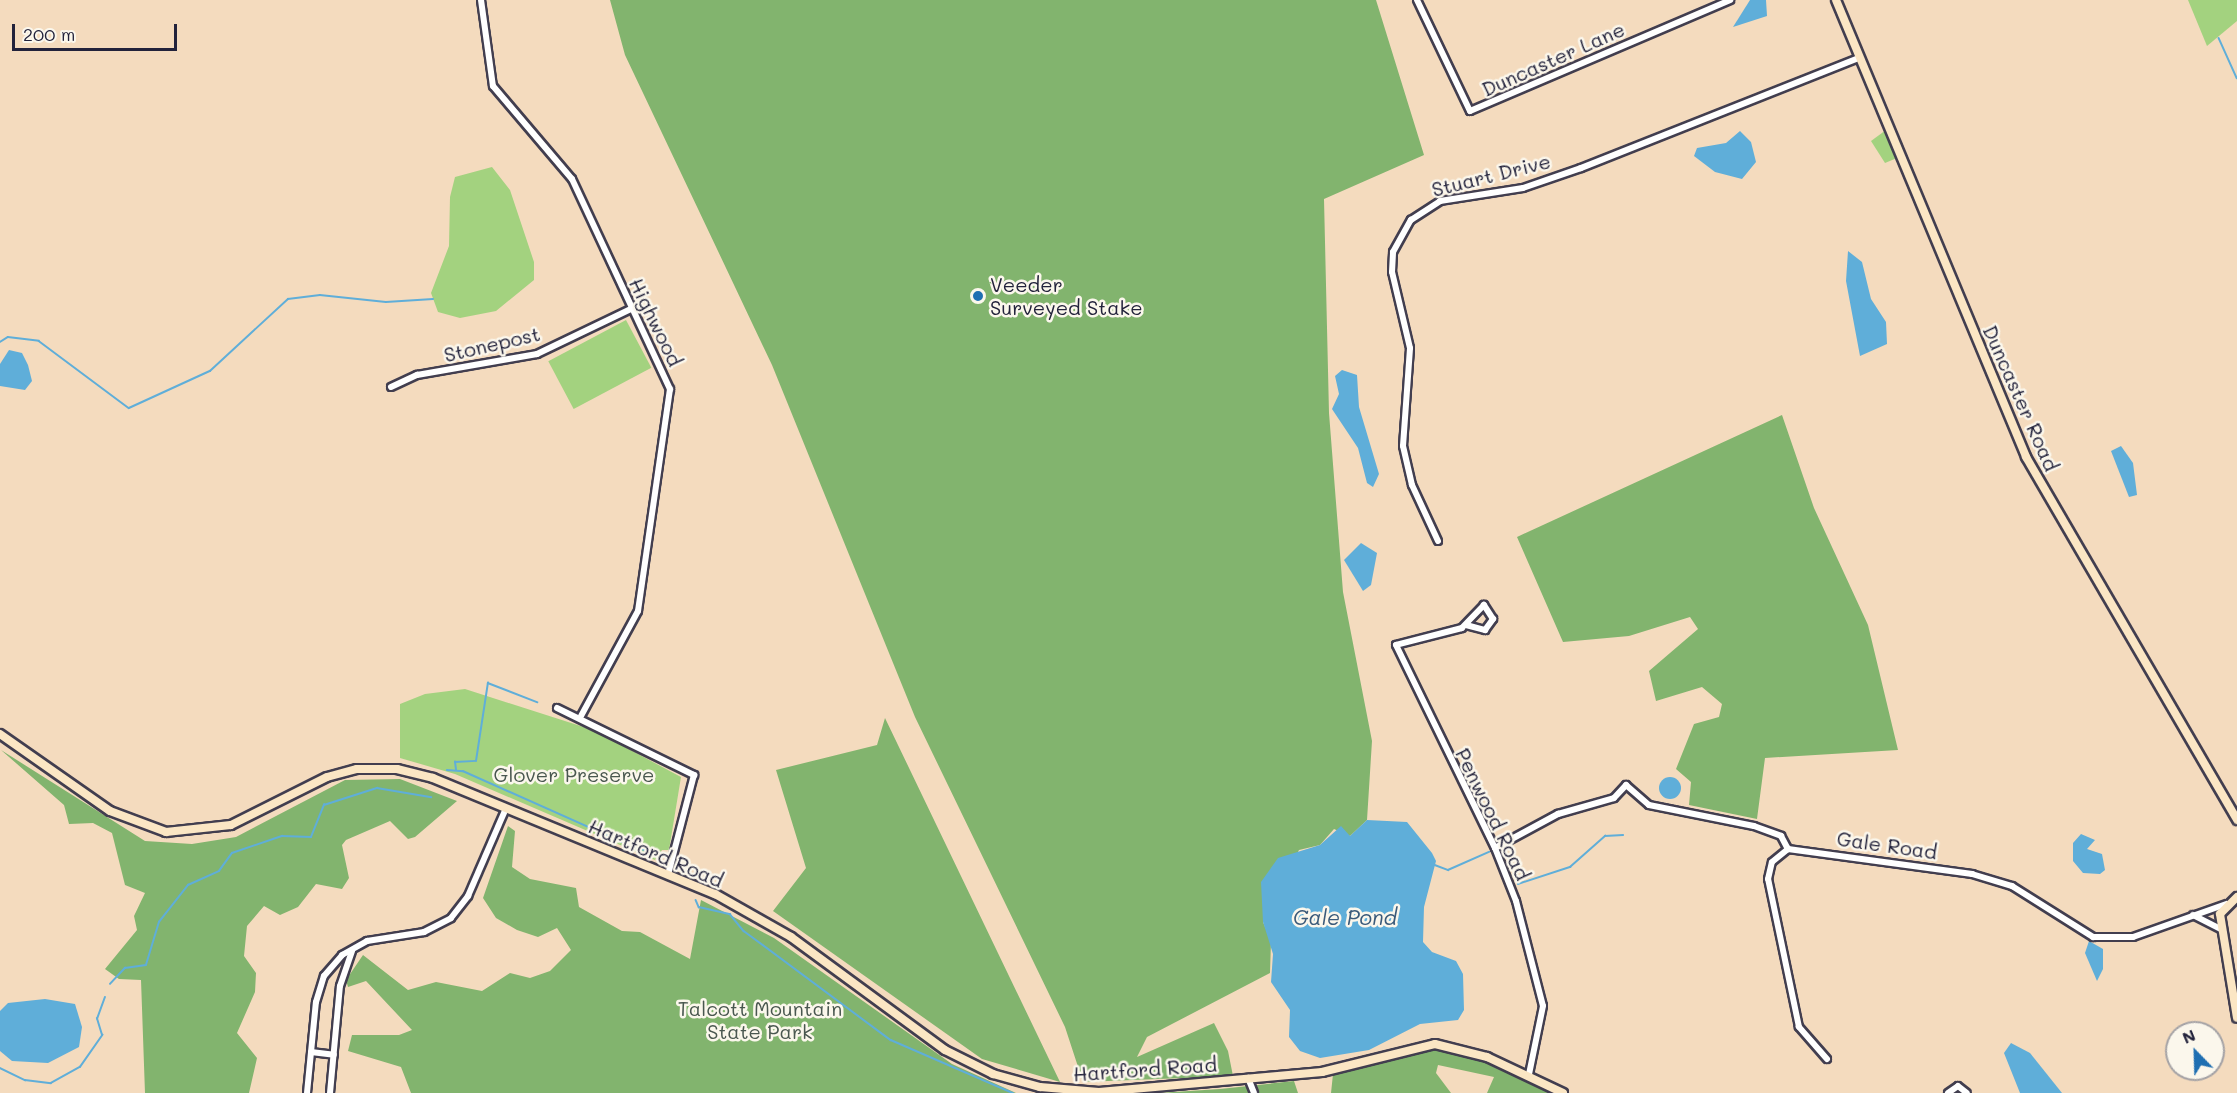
<!DOCTYPE html>
<style>
body{margin:0}
#map{position:relative;width:2237px;height:1093px;overflow:hidden;background:#f4dbbe;font-family:Mali,sans-serif}
div>[style]{position:absolute}
[style*='--x']{left:calc(var(--x)*1px);top:calc(var(--y)*1px);width:calc(var(--w)*1px);rotate:calc(var(--a)*1deg)}
.green>*{inset:0;background:#a3d27f;transform-origin:0 0}
.forest>*{inset:0;background:#82b46e}
.water>*{inset:0;background:#5faed9}
.round{border-radius:50%}
.stream>*{height:1.5px;margin:-0.75px;padding:0 0.75px;transform-origin:0.75px;border-radius:0.75px;background:#5faed9}
.roads{filter:drop-shadow(2px 0 #423e4f) drop-shadow(-2px 0 #423e4f) drop-shadow(0 2px #423e4f) drop-shadow(0 -2px #423e4f)}
.street>*{height:6px;margin:-3px;padding:0 3px;transform-origin:3px;border-radius:3px;background:#fff}
.secondary>*{height:8px;margin:-4px;padding:0 4px;transform-origin:4px;border-radius:4px;background:#fbe6c4}
.dots>*{width:16px;height:16px;translate:-50% -50%;box-sizing:border-box;border:3px solid #fbf7ec;border-radius:50%}
span{translate:-50% -50%;white-space:nowrap;text-align:center;line-height:1.15;-webkit-text-stroke:5px #fbf7ec;paint-order:stroke}
.street-label{font-size:20px;color:#22223b}
.poi-label{font-size:20px;color:#22223b}
.left{translate:0 -50%;text-align:left}
.park-label{font-size:20px;color:#49574f}
.water-label{font-size:21px;color:#3a5a7a;font-style:italic}
.north{position:absolute;left:2165px;top:1021px;width:60px;height:60px;box-sizing:border-box;background:#fbf7ec;border:2px solid #a4a2a5;border-radius:50%;rotate:337deg;font-size:16px;font-weight:700;line-height:24px;text-align:center;color:#22223b}
.north::after{content:'';display:block;margin:auto;width:21px;height:27px;background:#1f6fb2;clip-path:polygon(50% 0,100% 100%,50% 72%,0 100%)}
.scale{position:absolute;left:12px;top:24px;width:165px;height:27px;box-sizing:border-box;border:3px solid #22223b;border-top:0;padding-left:8px;font-size:18px;line-height:21px;white-space:nowrap;color:#22223b;-webkit-text-stroke:4px #fbf7ec;paint-order:stroke}
</style>
<div id="map">
<div class="green">
<div style="clip-path:polygon(2188px 0,2237px 0,2237px 21px,2207px 46px)"></div>
<div style="clip-path:polygon(1886px 130px,1897px 158px,1885px 163px,1871px 141px)"></div>
<div style="clip-path:polygon(492px 167px,510px 190px,534px 262px,534px 280px,496px 311px,460px 318px,438px 312px,431px 293px,449px 246px,450px 197px,455px 177px)"></div>
<div style="left:626px;top:320px;width:54px;height:88px;rotate:62deg"></div>
<div style="clip-path:polygon(465px 689px,593px 730px,681px 777px,669px 850px,662px 850px,655px 860px,455px 774px,400px 758px,400px 704px,425px 694px)"></div>
</div>
<div class="forest">
<div style="clip-path:polygon(610px 0,1376px 0,1424px 155px,1324px 199px,1329px 413px,1343px 592px,1372px 741px,1367px 820px,1350px 836px,1334px 829px,1320px 845px,1299px 850px,1263px 922px,1271px 941px,1270px 973px,1147px 1037px,1137px 1057px,1214px 1023px,1228px 1051px,1233px 1076px,1083px 1082px,1065px 1027px,915px 717px,772px 365px,625px 55px)"></div>
<div style="clip-path:polygon(1782px 415px,1814px 508px,1868px 625px,1898px 750px,1765px 758px,1757px 819px,1689px 805px,1691px 782px,1676px 769px,1694px 724px,1719px 717px,1722px 704px,1702px 687px,1656px 701px,1649px 671px,1698px 629px,1690px 617px,1629px 636px,1563px 642px,1517px 537px)"></div>
<div style="clip-path:polygon(885px 718px,1060px 1082px,982px 1059px,773px 911px,806px 868px,776px 770px,877px 745px)"></div>
<div style="clip-path:polygon(1px 750px,145px 841px,192px 844px,236px 837px,345px 780px,400px 779px,457px 801px,415px 837px,408px 839px,390px 821px,346px 840px,342px 845px,349px 878px,342px 889px,316px 884px,298px 907px,280px 915px,264px 906px,247px 926px,244px 956px,256px 973px,255px 992px,237px 1033px,257px 1058px,249px 1093px,145px 1093px,141px 980px,119px 979px,105px 969px,137px 930px,134px 916px,145px 893px,125px 885px,112px 833px,93px 823px,69px 824px,64px 805px)"></div>
<div style="clip-path:polygon(508px 826px,515px 831px,512px 867px,530px 879px,576px 888px,579px 907px,622px 931px,640px 932px,690px 959px,701px 900px,774px 938px,952px 1064px,1016px 1093px,411px 1093px,401px 1067px,348px 1051px,352px 1035px,399px 1035px,412px 1030px,366px 981px,348px 987px,346px 980px,363px 955px,408px 990px,436px 982px,482px 991px,510px 973px,530px 978px,550px 971px,571px 950px,557px 928px,538px 937px,517px 930px,496px 918px,483px 898px)"></div>
<div style="clip-path:polygon(1438px 1049px,1492px 1064px,1553px 1093px,1487px 1093px,1494px 1077px,1438px 1065px,1436px 1073px,1451px 1093px,1331px 1093px,1333px 1074px)"></div>
<div style="clip-path:polygon(1294px 1081px,1298px 1093px,1158px 1093px,1220px 1089px)"></div>
</div>
<div class="water">
<div style="clip-path:polygon(1750px 0,1766px 0,1767px 16px,1733px 27px)"></div>
<div style="clip-path:polygon(1740px 131px,1751px 142px,1756px 162px,1742px 179px,1715px 172px,1694px 156px,1697px 148px,1726px 143px)"></div>
<div style="clip-path:polygon(1848px 251px,1862px 262px,1871px 299px,1886px 322px,1887px 344px,1860px 356px,1846px 281px)"></div>
<div style="clip-path:polygon(9px 350px,22px 353px,28px 365px,32px 381px,25px 390px,0 386px,0 364px)"></div>
<div style="clip-path:polygon(1342px 370px,1357px 375px,1359px 407px,1379px 474px,1373px 487px,1367px 483px,1358px 448px,1332px 409px,1339px 394px,1335px 376px)"></div>
<div style="clip-path:polygon(2121px 446px,2133px 463px,2137px 495px,2129px 497px,2111px 451px)"></div>
<div style="clip-path:polygon(1361px 543px,1377px 553px,1371px 585px,1363px 591px,1344px 560px)"></div>
<div class="round" style="left:1659px;top:777px;width:22px;height:22px"></div>
<div style="clip-path:polygon(1367px 820px,1407px 822px,1432px 853px,1436px 861px,1424px 907px,1423px 942px,1432px 952px,1456px 961px,1463px 974px,1464px 1010px,1458px 1020px,1420px 1024px,1369px 1050px,1320px 1058px,1300px 1051px,1289px 1037px,1290px 1010px,1271px 982px,1273px 954px,1263px 922px,1261px 882px,1278px 858px,1320px 845px,1341px 826px,1350px 836px)"></div>
<div style="clip-path:polygon(2081px 834px,2095px 840px,2087px 849px,2102px 854px,2105px 870px,2100px 874px,2083px 873px,2073px 861px,2073px 843px)"></div>
<div style="clip-path:polygon(2089px 941px,2103px 949px,2103px 969px,2097px 981px,2085px 953px)"></div>
<div style="clip-path:polygon(45px 999px,75px 1004px,82px 1027px,79px 1047px,48px 1063px,12px 1061px,0 1051px,0 1011px,8px 1003px)"></div>
<div style="clip-path:polygon(2011px 1043px,2030px 1053px,2062px 1093px,2020px 1093px,2004px 1053px)"></div>
</div>
<div class="stream">
<div style="--x:2219;--y:38;--w:44;--a:65.8"></div>
<div style="--x:0;--y:342;--w:9;--a:-32"></div>
<div style="--x:8;--y:337;--w:31;--a:7"></div>
<div style="--x:39;--y:341;--w:112;--a:36.7"></div>
<div style="--x:129;--y:408;--w:89;--a:-24.6"></div>
<div style="--x:210;--y:371;--w:106;--a:-42.7"></div>
<div style="--x:288;--y:299;--w:32;--a:-7"></div>
<div style="--x:320;--y:295;--w:66;--a:6.1"></div>
<div style="--x:386;--y:302;--w:47;--a:-3.7"></div>
<div style="--x:447;--y:770;--w:16;--a:4"></div>
<div style="--x:463;--y:771;--w:189;--a:24"></div>
<div style="--x:636;--y:848;--w:29;--a:12"></div>
<div style="--x:456;--y:770;--w:8;--a:-97"></div>
<div style="--x:455;--y:762;--w:21;--a:-3"></div>
<div style="--x:476;--y:761;--w:79;--a:-81.3"></div>
<div style="--x:488;--y:683;--w:53;--a:21.2"></div>
<div style="--x:1435;--y:865;--w:14;--a:21"></div>
<div style="--x:1448;--y:870;--w:45;--a:-23.7"></div>
<div style="--x:1518;--y:884;--w:55;--a:-18.1"></div>
<div style="--x:1570;--y:867;--w:47;--a:-41.5"></div>
<div style="--x:1605;--y:836;--w:18;--a:-3"></div>
<div style="--x:696;--y:900;--w:8;--a:67"></div>
<div style="--x:699;--y:907;--w:32;--a:13"></div>
<div style="--x:730;--y:914;--w:22;--a:51"></div>
<div style="--x:744;--y:931;--w:183;--a:36.6"></div>
<div style="--x:891;--y:1040;--w:133;--a:23.5"></div>
<div style="--x:110;--y:984;--w:22;--a:-47"></div>
<div style="--x:125;--y:968;--w:21;--a:-8"></div>
<div style="--x:146;--y:965;--w:45;--a:-73.2"></div>
<div style="--x:159;--y:922;--w:47;--a:-51.9"></div>
<div style="--x:188;--y:885;--w:34;--a:-24"></div>
<div style="--x:219;--y:871;--w:22;--a:-54"></div>
<div style="--x:232;--y:853;--w:53;--a:-18.8"></div>
<div style="--x:282;--y:836;--w:29;--a:2"></div>
<div style="--x:311;--y:837;--w:35;--a:-68"></div>
<div style="--x:324;--y:805;--w:56;--a:-17.8"></div>
<div style="--x:377;--y:788;--w:55;--a:9.5"></div>
<div style="--x:0;--y:1068;--w:28;--a:26"></div>
<div style="--x:25;--y:1080;--w:26;--a:7"></div>
<div style="--x:51;--y:1083;--w:33;--a:-29"></div>
<div style="--x:80;--y:1067;--w:39;--a:-55"></div>
<div style="--x:102;--y:1035;--w:17;--a:-107"></div>
<div style="--x:97;--y:1019;--w:23;--a:-70"></div>
</div>
<div class="roads">
<div class="street">
<div style="--x:481;--y:0;--w:87;--a:82.1"></div>
<div style="--x:493;--y:86;--w:122;--a:49.7"></div>
<div style="--x:572;--y:179;--w:232;--a:65"></div>
<div style="--x:670;--y:389;--w:224;--a:98.2"></div>
<div style="--x:638;--y:611;--w:119;--a:118.5"></div>
<div style="--x:1417;--y:0;--w:123;--a:64.5"></div>
<div style="--x:1470;--y:111;--w:283;--a:-23.1"></div>
<div style="--x:391;--y:387;--w:29;--a:-25"></div>
<div style="--x:417;--y:375;--w:122;--a:-9.9"></div>
<div style="--x:537;--y:354;--w:104;--a:-25.6"></div>
<div style="--x:1438;--y:541;--w:62;--a:-114.9"></div>
<div style="--x:1412;--y:485;--w:40;--a:-103"></div>
<div style="--x:1403;--y:446;--w:98;--a:-85.9"></div>
<div style="--x:1410;--y:348;--w:78;--a:-103.3"></div>
<div style="--x:1392;--y:272;--w:20;--a:-87"></div>
<div style="--x:1393;--y:252;--w:37;--a:-61"></div>
<div style="--x:1411;--y:220;--w:35;--a:-33"></div>
<div style="--x:1440;--y:201;--w:84;--a:-8.9"></div>
<div style="--x:1523;--y:188;--w:61;--a:-19"></div>
<div style="--x:1581;--y:168;--w:299;--a:-21.6"></div>
<div style="--x:1466;--y:625;--w:20;--a:15"></div>
<div style="--x:1485;--y:630;--w:14;--a:-54"></div>
<div style="--x:1493;--y:619;--w:17;--a:-123"></div>
<div style="--x:1484;--y:605;--w:32;--a:134"></div>
<div style="--x:1462;--y:628;--w:68;--a:165.6"></div>
<div style="--x:1396;--y:645;--w:226;--a:64"></div>
<div style="--x:1495;--y:848;--w:57;--a:68.4"></div>
<div style="--x:1516;--y:901;--w:108;--a:75.6"></div>
<div style="--x:1543;--y:1006;--w:69;--a:101.6"></div>
<div style="--x:557;--y:708;--w:153;--a:26.1"></div>
<div style="--x:694;--y:775;--w:103;--a:104.6"></div>
<div style="--x:1495;--y:848;--w:72;--a:-28.4"></div>
<div style="--x:1558;--y:814;--w:58;--a:-15.9"></div>
<div style="--x:1614;--y:798;--w:18;--a:-47"></div>
<div style="--x:1626;--y:785;--w:30;--a:41"></div>
<div style="--x:1649;--y:805;--w:107;--a:11.3"></div>
<div style="--x:1754;--y:826;--w:29;--a:20"></div>
<div style="--x:1781;--y:836;--w:15;--a:62"></div>
<div style="--x:2193;--y:915;--w:31;--a:27"></div>
<div style="--x:311;--y:1052;--w:23;--a:7"></div>
<div style="--x:1827;--y:1059;--w:43;--a:-131.2"></div>
<div style="--x:1799;--y:1027;--w:151;--a:-101.8"></div>
<div style="--x:1768;--y:879;--w:17;--a:-77"></div>
<div style="--x:1772;--y:862;--w:21;--a:-39"></div>
<div style="--x:1788;--y:849;--w:186;--a:7.7"></div>
<div style="--x:1972;--y:874;--w:42;--a:16.7"></div>
<div style="--x:2012;--y:886;--w:96;--a:32.2"></div>
<div style="--x:2093;--y:937;--w:40;--a:0"></div>
<div style="--x:2133;--y:937;--w:99;--a:-19.5"></div>
<div style="--x:1248;--y:1078;--w:16;--a:68"></div>
<div style="--x:307;--y:1093;--w:91;--a:-84.4"></div>
<div style="--x:316;--y:1002;--w:27;--a:-73"></div>
<div style="--x:324;--y:976;--w:28;--a:-49"></div>
<div style="--x:342;--y:955;--w:29;--a:-29"></div>
<div style="--x:367;--y:941;--w:58;--a:-9"></div>
<div style="--x:424;--y:932;--w:30;--a:-27"></div>
<div style="--x:451;--y:918;--w:28;--a:-52"></div>
<div style="--x:468;--y:896;--w:96;--a:-66.6"></div>
<div style="--x:330;--y:1093;--w:107;--a:-84.7"></div>
<div style="--x:340;--y:986;--w:37;--a:-71"></div>
<div style="--x:1948;--y:1093;--w:12;--a:-35"></div>
<div style="--x:1958;--y:1086;--w:11;--a:38"></div>
</div>
<div class="secondary">
<div style="--x:1836;--y:0;--w:495;--a:67.4"></div>
<div style="--x:2026;--y:457;--w:420;--a:59.8"></div>
<div style="--x:0;--y:734;--w:134;--a:35"></div>
<div style="--x:110;--y:811;--w:60;--a:20.6"></div>
<div style="--x:166;--y:832;--w:65;--a:-6.1"></div>
<div style="--x:231;--y:825;--w:107;--a:-26.6"></div>
<div style="--x:327;--y:777;--w:31;--a:-15"></div>
<div style="--x:357;--y:769;--w:40;--a:0"></div>
<div style="--x:397;--y:769;--w:37;--a:14"></div>
<div style="--x:433;--y:778;--w:305;--a:22.4"></div>
<div style="--x:715;--y:894;--w:87;--a:29.5"></div>
<div style="--x:791;--y:937;--w:191;--a:36.3"></div>
<div style="--x:945;--y:1050;--w:54;--a:26.6"></div>
<div style="--x:993;--y:1074;--w:49;--a:15.5"></div>
<div style="--x:1040;--y:1087;--w:59;--a:4.8"></div>
<div style="--x:1099;--y:1092;--w:224;--a:-5.1"></div>
<div style="--x:1322;--y:1072;--w:116;--a:-13.9"></div>
<div style="--x:1435;--y:1044;--w:54;--a:14"></div>
<div style="--x:1487;--y:1057;--w:84;--a:25.3"></div>
<div style="--x:2237;--y:897;--w:24;--a:135"></div>
<div style="--x:2220;--y:914;--w:105;--a:80.7"></div>
</div>
</div>
<div class="dots">
<div style="left:978px;top:296px;background:#1f6fb2"></div>
</div>
<div class="street-label">
<span style="left:1553px;top:59px;rotate:-24deg">Duncaster Lane</span>
<span style="left:1491px;top:175px;rotate:-14deg">Stuart Drive</span>
<span style="left:656px;top:322px;rotate:64deg">Highwood</span>
<span style="left:492px;top:344px;rotate:-13deg">Stonepost</span>
<span style="left:2021px;top:398px;rotate:66deg">Duncaster Road</span>
<span style="left:1493px;top:814px;rotate:64deg">Penwood Road</span>
<span style="left:1887px;top:845px;rotate:8deg">Gale Road</span>
<span style="left:656px;top:853px;rotate:23deg">Hartford Road</span>
<span style="left:1145px;top:1069px;rotate:-4deg">Hartford Road</span>
</div>
<div class="poi-label">
<span class="left" style="left:990px;top:296px">Veeder<br>Surveyed Stake</span>
</div>
<div class="park-label">
<span style="left:574px;top:774px">Glover Preserve</span>
<span style="left:760px;top:1020px">Talcott Mountain<br>State Park</span>
</div>
<div class="water-label">
<span style="left:1345px;top:917px">Gale Pond</span>
</div>
<div class="north">N</div>
<div class="scale">200 m</div>
</div>
